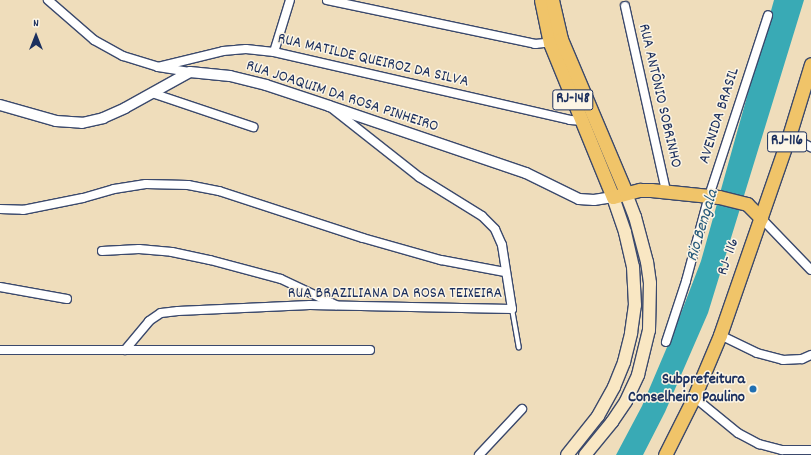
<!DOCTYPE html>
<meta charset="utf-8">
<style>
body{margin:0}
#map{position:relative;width:811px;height:455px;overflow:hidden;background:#efddbb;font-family:Dekko,sans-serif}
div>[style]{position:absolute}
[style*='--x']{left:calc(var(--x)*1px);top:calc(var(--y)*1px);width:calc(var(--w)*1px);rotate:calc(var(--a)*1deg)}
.water>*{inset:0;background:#39aab5}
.roads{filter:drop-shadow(1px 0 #3b496c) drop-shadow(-1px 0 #3b496c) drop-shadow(0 1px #3b496c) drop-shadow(0 -1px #3b496c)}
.service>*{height:4px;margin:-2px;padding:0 2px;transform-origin:2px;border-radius:2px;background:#fff}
.minor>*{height:8px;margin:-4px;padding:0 4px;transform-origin:4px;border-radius:4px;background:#fff}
.tertiary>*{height:10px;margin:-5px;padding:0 5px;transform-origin:5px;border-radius:5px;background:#fff}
.secondary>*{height:12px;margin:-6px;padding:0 6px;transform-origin:6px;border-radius:6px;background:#f9e7c3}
.primary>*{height:13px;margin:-6.5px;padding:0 6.5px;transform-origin:6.5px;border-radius:6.5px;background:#f0c469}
.dots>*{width:11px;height:11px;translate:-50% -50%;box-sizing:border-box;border:2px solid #fcf5e5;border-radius:50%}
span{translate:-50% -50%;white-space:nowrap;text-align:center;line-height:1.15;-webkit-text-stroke:3px #fcf5e5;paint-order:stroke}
.shield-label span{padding:1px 3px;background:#fcf5e5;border:1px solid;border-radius:3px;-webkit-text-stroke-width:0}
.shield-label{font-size:15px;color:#1b2f5e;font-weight:700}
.street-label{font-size:16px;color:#1b2f5e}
.poi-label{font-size:16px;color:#1b2f5e;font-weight:700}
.right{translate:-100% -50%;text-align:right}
.water-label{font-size:17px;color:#265a7c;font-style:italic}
.north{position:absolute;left:16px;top:16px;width:40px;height:40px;-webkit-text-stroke:3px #fcf5e5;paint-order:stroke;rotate:0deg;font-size:11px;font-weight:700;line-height:16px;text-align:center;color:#1b2f5e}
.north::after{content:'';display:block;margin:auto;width:14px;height:18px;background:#1b2f5e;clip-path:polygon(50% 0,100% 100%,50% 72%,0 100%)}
</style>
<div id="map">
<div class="water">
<div style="clip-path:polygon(774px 0,804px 0,708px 313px,665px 412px,643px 455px,616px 455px,642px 406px,676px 326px,701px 261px)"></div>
</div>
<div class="roads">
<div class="service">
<div style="--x:512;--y:309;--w:39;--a:80"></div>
</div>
<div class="minor">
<div style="--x:48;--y:0;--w:61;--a:41"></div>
<div style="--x:94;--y:40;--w:33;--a:29"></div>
<div style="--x:123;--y:56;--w:37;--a:17"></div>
<div style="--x:158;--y:67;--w:32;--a:9"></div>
<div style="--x:327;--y:0;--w:213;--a:11.9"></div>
<div style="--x:535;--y:44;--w:18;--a:-6"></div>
<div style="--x:625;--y:6;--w:189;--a:77.5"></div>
<div style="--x:274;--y:52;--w:54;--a:-72.9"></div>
<div style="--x:158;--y:67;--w:67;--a:-13.8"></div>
<div style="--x:223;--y:51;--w:23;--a:-5"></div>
<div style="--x:246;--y:49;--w:28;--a:6"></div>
<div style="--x:274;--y:52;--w:304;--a:12.9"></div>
<div style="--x:570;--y:120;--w:14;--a:4"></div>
<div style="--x:152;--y:93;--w:107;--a:18.6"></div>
<div style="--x:789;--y:136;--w:25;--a:27"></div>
<div style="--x:0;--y:209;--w:23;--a:2"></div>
<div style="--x:23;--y:210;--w:61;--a:-11.3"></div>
<div style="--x:83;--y:198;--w:32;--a:-16"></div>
<div style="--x:114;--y:189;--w:32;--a:-9"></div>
<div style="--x:146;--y:184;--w:42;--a:1.4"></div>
<div style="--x:188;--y:185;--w:32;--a:11"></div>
<div style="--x:219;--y:191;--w:151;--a:18.1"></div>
<div style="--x:363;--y:238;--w:81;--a:15.8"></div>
<div style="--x:441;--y:260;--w:65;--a:10.6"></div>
<div style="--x:761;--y:218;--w:72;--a:46.1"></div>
<div style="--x:102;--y:251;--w:37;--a:-3"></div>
<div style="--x:139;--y:249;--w:33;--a:5"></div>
<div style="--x:172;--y:252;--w:39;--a:12"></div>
<div style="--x:210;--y:260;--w:73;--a:15"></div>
<div style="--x:281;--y:279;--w:61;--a:25.3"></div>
<div style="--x:0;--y:287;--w:68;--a:10.2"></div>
<div style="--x:720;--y:335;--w:41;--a:25.9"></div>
<div style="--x:757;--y:353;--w:27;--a:15"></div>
<div style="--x:783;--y:360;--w:19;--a:-3"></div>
<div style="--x:802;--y:359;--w:10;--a:-24"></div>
<div style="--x:666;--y:342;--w:64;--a:-71.8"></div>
<div style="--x:686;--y:281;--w:88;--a:-74.9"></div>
<div style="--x:709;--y:196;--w:190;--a:-71.9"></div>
<div style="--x:0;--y:350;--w:370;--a:0"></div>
<div style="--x:125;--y:350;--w:38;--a:-50"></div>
<div style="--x:149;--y:321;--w:14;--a:-34"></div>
<div style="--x:161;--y:313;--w:17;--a:-7"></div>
<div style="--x:178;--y:311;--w:132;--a:-2.6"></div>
<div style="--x:310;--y:305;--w:202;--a:1.1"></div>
<div style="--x:512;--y:309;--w:65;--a:-98.9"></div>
<div style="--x:502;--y:245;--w:17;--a:-114"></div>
<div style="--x:495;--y:229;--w:18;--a:-135"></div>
<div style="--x:482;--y:216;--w:74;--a:-148.2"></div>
<div style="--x:419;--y:177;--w:110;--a:-141.7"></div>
<div style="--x:694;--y:397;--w:57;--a:39.3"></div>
<div style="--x:738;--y:433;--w:24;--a:28"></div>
<div style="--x:759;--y:444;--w:24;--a:15"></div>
<div style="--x:782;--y:450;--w:29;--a:0"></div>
<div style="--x:479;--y:455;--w:63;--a:-46.9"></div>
</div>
<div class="tertiary">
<div style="--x:0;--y:105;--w:58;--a:15.9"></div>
<div style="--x:56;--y:121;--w:26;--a:4"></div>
<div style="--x:82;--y:123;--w:22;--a:-13"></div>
<div style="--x:103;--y:118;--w:24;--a:-24"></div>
<div style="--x:125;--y:108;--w:74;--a:-29"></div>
<div style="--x:190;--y:72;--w:40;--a:5.7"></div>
<div style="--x:230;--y:76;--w:37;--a:14"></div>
<div style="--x:266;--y:85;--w:66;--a:18.4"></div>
<div style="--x:329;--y:106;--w:208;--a:18.8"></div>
<div style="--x:526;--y:173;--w:59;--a:26.1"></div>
<div style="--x:579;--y:199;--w:15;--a:4"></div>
<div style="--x:594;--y:200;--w:19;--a:-9"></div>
</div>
<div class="secondary">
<div style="--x:567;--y:455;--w:50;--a:-51.5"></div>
<div style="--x:598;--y:416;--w:33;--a:-61"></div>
<div style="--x:614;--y:387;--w:27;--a:-68"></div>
<div style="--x:624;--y:362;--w:30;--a:-76"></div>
<div style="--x:631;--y:333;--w:28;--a:-82"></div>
<div style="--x:635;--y:305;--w:38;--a:-93"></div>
<div style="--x:633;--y:267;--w:36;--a:-103"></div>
<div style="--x:625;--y:232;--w:37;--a:-109"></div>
<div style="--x:585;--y:455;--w:43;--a:-50.7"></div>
<div style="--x:612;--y:422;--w:25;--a:-56"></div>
<div style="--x:626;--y:401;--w:29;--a:-65"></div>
<div style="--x:638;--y:375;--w:46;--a:-76.3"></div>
<div style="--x:649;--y:330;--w:47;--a:-88.8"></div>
<div style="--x:650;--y:283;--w:21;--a:-98"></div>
<div style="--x:647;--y:262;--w:47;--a:-104.9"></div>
<div style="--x:635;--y:217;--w:26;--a:-111"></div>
</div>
<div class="primary">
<div style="--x:541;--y:0;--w:44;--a:78.2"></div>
<div style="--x:550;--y:43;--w:166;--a:67.8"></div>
<div style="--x:613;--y:197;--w:28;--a:-15"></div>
<div style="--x:640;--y:190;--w:11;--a:0"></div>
<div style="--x:651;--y:190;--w:68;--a:5.9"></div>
<div style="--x:719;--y:197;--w:29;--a:14"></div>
<div style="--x:747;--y:204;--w:20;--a:45"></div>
<div style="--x:552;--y:0;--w:40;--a:77"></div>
<div style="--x:561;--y:39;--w:167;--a:67.1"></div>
<div style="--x:665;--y:455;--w:65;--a:-63.4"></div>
<div style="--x:694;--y:397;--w:67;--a:-67.2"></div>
<div style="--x:720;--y:335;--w:211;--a:-70.9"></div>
<div style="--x:789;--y:136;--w:75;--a:-73"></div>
</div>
</div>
<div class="dots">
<div style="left:753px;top:389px;background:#1f6fb2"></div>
</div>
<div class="shield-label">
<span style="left:573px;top:100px">RJ-148</span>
<span style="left:787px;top:142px">RJ-116</span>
</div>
<div class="street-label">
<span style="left:373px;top:61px;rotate:13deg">RUA MATILDE QUEIROZ DA SILVA</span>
<span style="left:659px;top:96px;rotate:77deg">RUA ANTÔNIO SOBRINHO</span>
<span style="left:342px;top:97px;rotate:18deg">RUA JOAQUIM DA ROSA PINHEIRO</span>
<span style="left:720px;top:116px;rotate:-72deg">AVENIDA BRASIL</span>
<span style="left:729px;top:257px;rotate:-71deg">RJ- 116</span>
<span style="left:395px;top:294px">RUA BRAZILIANA DA ROSA TEIXEIRA</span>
</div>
<div class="poi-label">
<span class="right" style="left:745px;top:389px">Subprefeitura<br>Conselheiro Paulino</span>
</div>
<div class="water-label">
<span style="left:704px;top:226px;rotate:-73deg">Rio Bengala</span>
</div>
<div class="north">N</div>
</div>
